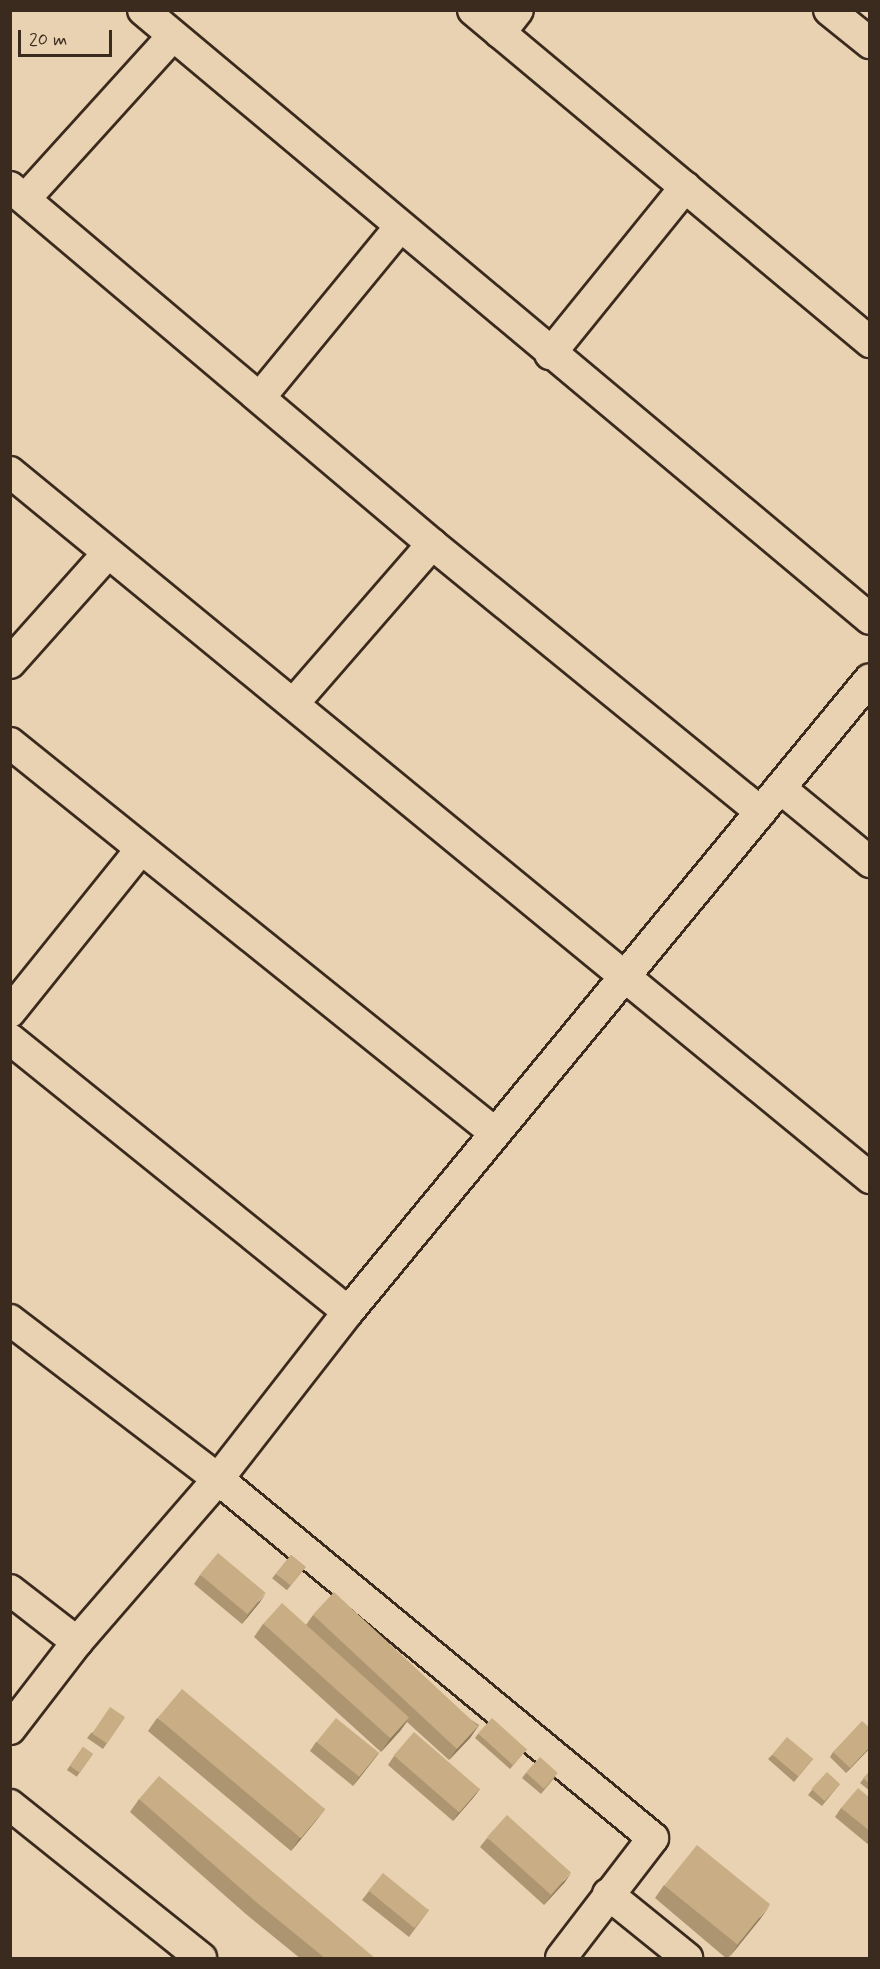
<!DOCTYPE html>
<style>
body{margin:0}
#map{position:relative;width:880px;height:1969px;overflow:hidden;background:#e8d2b1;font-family:Mynerve,sans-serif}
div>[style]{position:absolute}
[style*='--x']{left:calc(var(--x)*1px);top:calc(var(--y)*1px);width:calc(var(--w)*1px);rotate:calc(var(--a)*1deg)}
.roads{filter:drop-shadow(2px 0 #3b2a1e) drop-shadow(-2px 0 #3b2a1e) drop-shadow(0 2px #3b2a1e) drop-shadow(0 -2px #3b2a1e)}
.minor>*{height:30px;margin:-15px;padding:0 15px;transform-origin:15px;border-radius:15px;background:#e8d2b1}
.wall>*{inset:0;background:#ad9572;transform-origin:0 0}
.shaded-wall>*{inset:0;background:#8d795c}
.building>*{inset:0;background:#c9ad84;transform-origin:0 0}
span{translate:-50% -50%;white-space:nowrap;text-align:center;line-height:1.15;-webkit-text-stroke:4.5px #e8d2b1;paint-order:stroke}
.frame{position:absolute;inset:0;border:12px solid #3b2a1e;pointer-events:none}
.scale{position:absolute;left:18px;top:30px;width:94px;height:27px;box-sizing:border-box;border:3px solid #3b2a1e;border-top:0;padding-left:8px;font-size:18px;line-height:21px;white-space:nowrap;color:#3b2a1e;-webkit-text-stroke:4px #e8d2b1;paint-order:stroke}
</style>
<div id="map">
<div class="roads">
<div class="minor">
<div style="--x:143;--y:10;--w:948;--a:39.95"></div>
<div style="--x:473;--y:10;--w:518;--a:39.9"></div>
<div style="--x:829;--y:10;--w:53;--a:38.8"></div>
<div style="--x:500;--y:33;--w:29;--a:-52"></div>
<div style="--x:10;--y:187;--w:553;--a:40.23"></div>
<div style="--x:432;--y:544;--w:424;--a:39.2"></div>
<div style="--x:25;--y:199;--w:220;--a:-47.8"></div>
<div style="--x:550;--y:354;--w:215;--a:-51"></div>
<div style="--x:261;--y:396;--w:217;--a:-50.6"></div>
<div style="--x:10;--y:472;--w:1113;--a:39.38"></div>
<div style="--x:10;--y:663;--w:146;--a:-48.3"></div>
<div style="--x:293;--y:704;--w:212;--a:-49"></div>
<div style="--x:10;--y:743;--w:622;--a:38.8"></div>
<div style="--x:780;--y:788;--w:117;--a:39.4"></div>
<div style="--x:10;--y:1012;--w:209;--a:-51.2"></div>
<div style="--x:10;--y:1039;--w:434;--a:38.9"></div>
<div style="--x:10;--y:1320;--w:262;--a:37.4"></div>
<div style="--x:218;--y:1479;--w:564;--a:39.53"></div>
<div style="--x:653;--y:1838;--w:151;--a:127.5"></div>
<div style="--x:10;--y:1590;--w:85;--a:37.8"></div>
<div style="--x:10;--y:1729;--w:110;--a:-52.4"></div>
<div style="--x:77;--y:1642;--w:216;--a:-49.1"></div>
<div style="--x:218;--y:1479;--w:212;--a:-52.1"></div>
<div style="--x:348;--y:1312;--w:820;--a:-50.49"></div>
<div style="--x:10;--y:1805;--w:245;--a:38.7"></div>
<div style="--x:608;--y:1894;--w:102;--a:39"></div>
</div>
</div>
<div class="wall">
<div style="left:291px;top:1555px;width:19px;height:30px;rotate:39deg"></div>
<div style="clip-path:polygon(200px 1575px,260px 1602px,242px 1624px,194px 1584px)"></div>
<div style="clip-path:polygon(313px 1615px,479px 1725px,470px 1738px,449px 1760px,407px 1722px,400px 1731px,381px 1752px,254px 1637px,263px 1624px,306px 1625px)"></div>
<div style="clip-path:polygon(125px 1717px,103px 1749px,87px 1738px,91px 1733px)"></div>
<div style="clip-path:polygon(157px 1718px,325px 1809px,315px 1822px,291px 1851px,148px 1731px)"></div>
<div style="clip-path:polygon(870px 1728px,870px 1748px,846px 1773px,830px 1757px,833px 1752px)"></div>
<div style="clip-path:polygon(478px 1734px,527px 1749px,510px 1769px,475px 1738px)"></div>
<div style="clip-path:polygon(316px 1742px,379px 1753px,353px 1786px,310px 1751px)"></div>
<div style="left:83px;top:1747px;width:12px;height:28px;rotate:35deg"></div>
<div style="clip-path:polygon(772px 1755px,813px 1759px,794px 1782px,768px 1759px)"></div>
<div style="clip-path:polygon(394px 1756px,480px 1789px,473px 1798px,453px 1821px,388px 1765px)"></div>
<div style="clip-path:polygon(870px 1771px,870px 1791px,860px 1783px)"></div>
<div style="clip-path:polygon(526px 1773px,555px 1777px,541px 1794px,522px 1778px)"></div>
<div style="clip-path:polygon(840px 1784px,822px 1806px,808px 1795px,812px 1790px)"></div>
<div style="clip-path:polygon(870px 1798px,870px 1846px,835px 1817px,841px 1808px)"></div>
<div style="clip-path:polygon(139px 1799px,376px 1959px,301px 1959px,247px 1915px,130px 1812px)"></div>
<div style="clip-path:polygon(487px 1838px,565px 1882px,544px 1905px,480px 1847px)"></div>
<div style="clip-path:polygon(664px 1885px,761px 1918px,727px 1959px,655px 1898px)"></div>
<div style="clip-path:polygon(369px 1891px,429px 1910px,409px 1937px,362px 1900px)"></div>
</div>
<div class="shaded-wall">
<div style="clip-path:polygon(266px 1593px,260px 1602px,242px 1624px,248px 1615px)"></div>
<div style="clip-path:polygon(409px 1718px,400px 1731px,381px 1752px,390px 1739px)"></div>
<div style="clip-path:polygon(479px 1725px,470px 1738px,449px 1760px,458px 1747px)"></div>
<div style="clip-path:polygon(870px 1747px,870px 1748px,846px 1773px,850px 1768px)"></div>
<div style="clip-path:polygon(379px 1753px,372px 1762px,353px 1786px,359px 1777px)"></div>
<div style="clip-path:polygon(480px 1789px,473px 1798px,453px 1821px,459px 1812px)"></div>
<div style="clip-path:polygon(325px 1809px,315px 1822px,291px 1851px,300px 1838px)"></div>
<div style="clip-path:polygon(571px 1873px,565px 1882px,544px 1905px,551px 1896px)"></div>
<div style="clip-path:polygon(770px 1905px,761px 1918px,728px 1959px,737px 1946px)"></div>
</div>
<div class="building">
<div style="left:218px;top:1553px;width:62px;height:28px;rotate:40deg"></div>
<div style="left:291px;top:1555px;width:19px;height:24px;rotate:39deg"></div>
<div style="left:334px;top:1592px;width:197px;height:31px;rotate:43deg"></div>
<div style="left:282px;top:1603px;width:171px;height:28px;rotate:42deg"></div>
<div style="left:182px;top:1689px;width:187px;height:38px;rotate:40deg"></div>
<div style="left:110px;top:1707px;width:18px;height:32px;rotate:34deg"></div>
<div style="left:336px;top:1718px;width:55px;height:31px;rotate:39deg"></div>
<div style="left:492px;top:1718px;width:47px;height:21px;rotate:42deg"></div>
<div style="clip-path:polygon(862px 1721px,870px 1728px,870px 1747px,850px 1768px,833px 1752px)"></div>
<div style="left:414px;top:1732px;width:87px;height:31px;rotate:41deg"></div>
<div style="left:787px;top:1737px;width:34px;height:23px;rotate:40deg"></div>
<div style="left:83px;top:1747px;width:12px;height:23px;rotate:35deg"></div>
<div style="left:540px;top:1757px;width:24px;height:21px;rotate:42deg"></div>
<div style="clip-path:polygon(870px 1771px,870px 1784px,863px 1778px)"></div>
<div style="left:827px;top:1772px;width:18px;height:23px;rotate:43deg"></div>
<div style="clip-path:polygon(159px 1776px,376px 1959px,326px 1959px,256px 1902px,139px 1799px)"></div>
<div style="clip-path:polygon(858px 1788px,870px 1798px,870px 1831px,841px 1808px)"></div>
<div style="left:507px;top:1815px;width:86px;height:30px;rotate:42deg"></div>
<div style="left:697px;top:1845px;width:94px;height:52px;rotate:39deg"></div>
<div style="left:383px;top:1873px;width:59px;height:23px;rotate:39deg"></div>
</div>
<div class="frame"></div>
<div class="scale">20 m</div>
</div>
